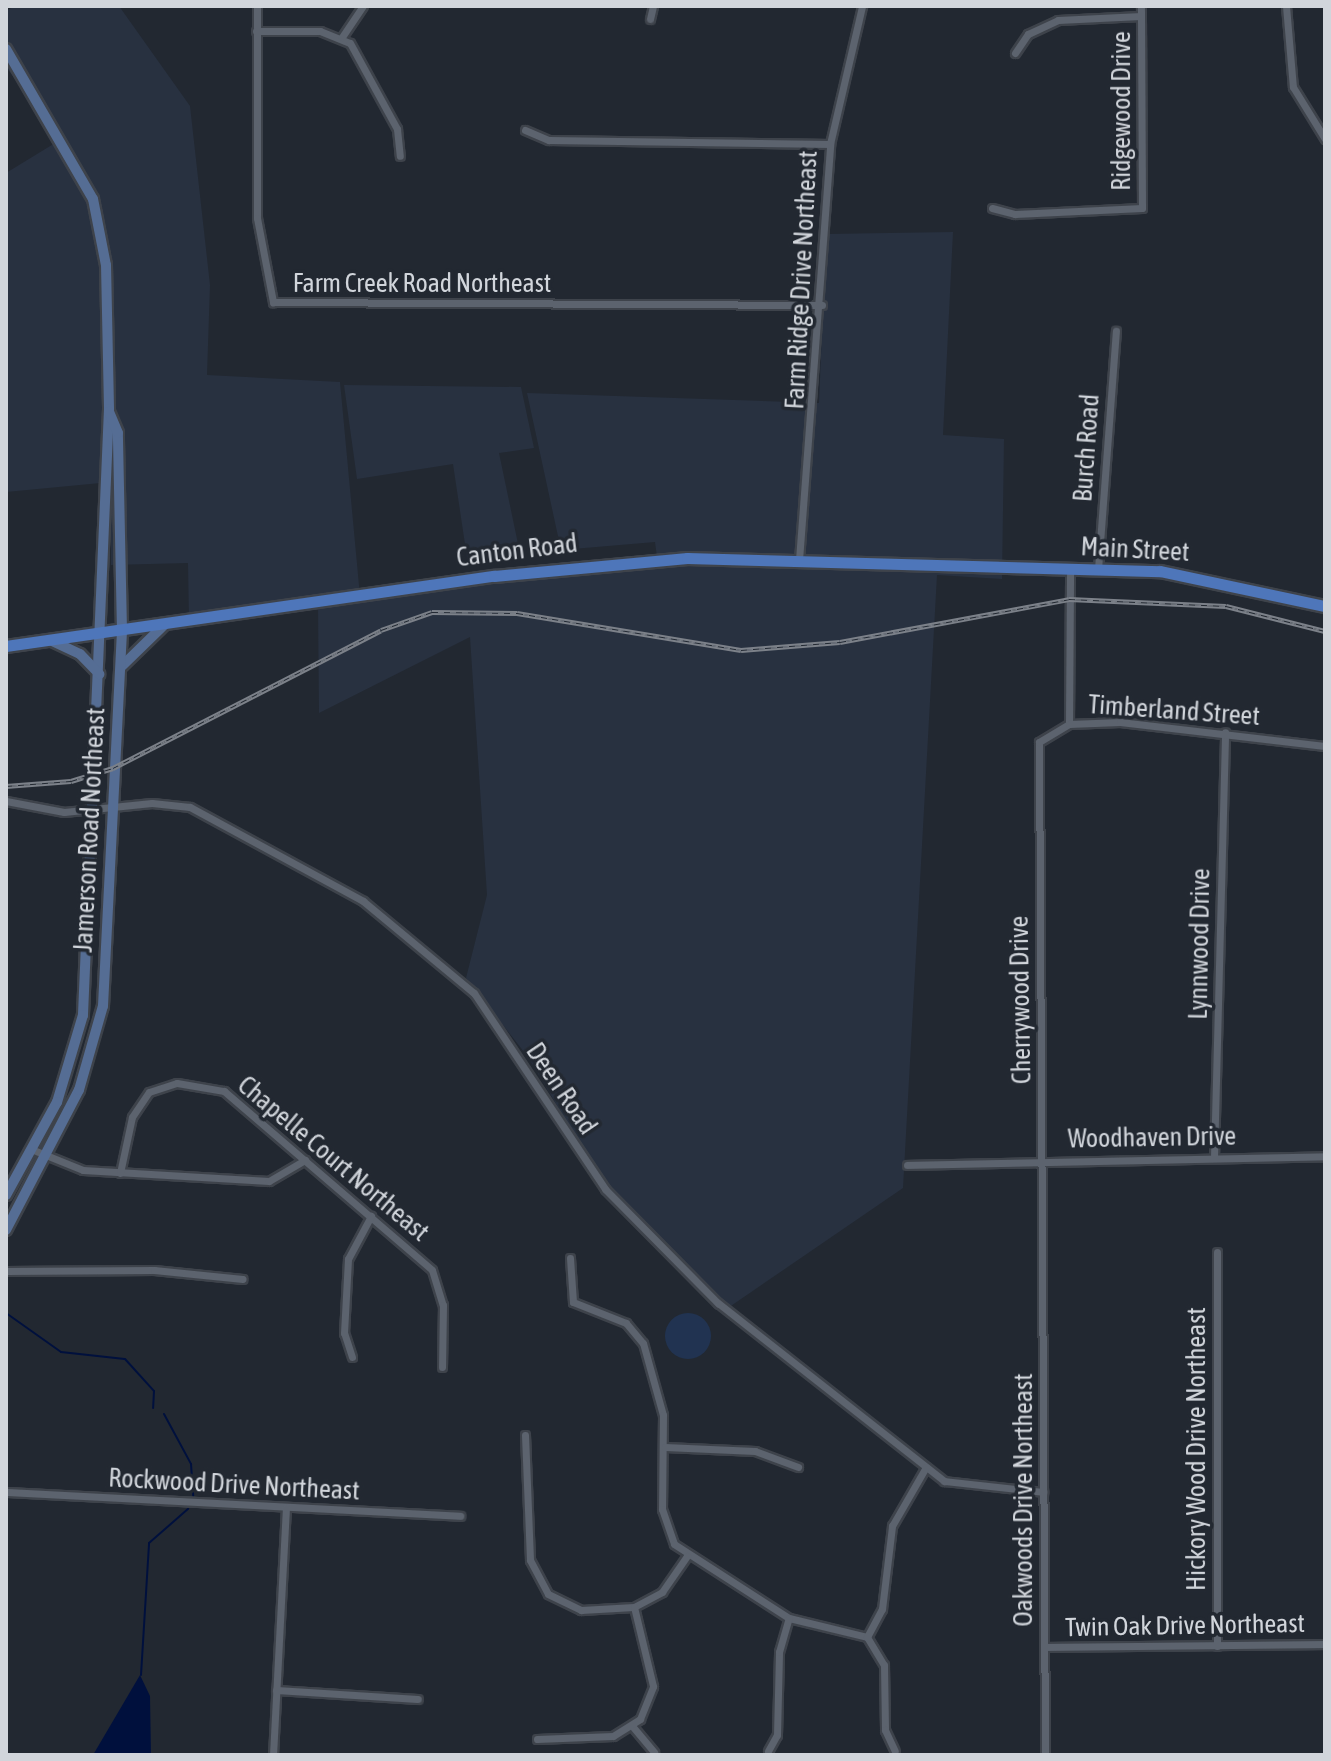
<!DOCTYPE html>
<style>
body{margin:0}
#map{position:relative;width:1331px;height:1761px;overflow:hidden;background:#222831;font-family:"Asap Condensed",sans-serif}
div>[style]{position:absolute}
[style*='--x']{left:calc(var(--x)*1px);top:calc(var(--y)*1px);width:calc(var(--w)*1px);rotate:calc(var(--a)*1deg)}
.built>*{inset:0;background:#283140}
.green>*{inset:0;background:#213351}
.round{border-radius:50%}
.water>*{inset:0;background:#00103d}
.stream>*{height:2px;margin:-1px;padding:0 1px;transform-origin:1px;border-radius:1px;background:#00103d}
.roads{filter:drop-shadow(2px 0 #3e434b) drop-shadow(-2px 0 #3e434b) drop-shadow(0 2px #3e434b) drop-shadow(0 -2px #3e434b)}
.street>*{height:7px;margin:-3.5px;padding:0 3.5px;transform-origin:3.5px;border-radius:3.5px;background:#5c636e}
.secondary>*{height:10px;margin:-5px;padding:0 5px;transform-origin:5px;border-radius:5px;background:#556d94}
.primary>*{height:11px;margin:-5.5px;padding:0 5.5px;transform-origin:5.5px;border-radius:5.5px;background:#4e76ba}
.rail>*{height:5px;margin-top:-2.5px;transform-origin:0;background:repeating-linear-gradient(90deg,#222831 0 6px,#7c8189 0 12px);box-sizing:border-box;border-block:2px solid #7c8189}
span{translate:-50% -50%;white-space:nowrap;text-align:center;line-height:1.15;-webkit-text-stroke:7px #222831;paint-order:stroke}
.street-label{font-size:26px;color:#d1d5db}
.frame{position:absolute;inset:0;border:8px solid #d1d5db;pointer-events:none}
</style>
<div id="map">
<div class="built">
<div style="clip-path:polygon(15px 6px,119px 6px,190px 106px,210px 285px,207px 375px,340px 382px,360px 596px,657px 557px,655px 542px,561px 550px,527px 393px,819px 403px,826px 234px,953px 232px,943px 435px,1004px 439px,1002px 579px,937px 575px,903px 1188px,722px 1312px,609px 1192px,528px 1057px,466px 978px,487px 895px,470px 637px,319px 713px,318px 606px,189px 621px,188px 563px,111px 565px,111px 482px,6px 492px,6px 173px,60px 140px,6px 67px,6px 11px)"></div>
<div style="clip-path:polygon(344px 385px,521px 387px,534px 448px,499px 453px,521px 558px,468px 564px,453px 464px,357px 479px)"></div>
</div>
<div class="green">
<div class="round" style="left:665px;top:1313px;width:46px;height:46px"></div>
</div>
<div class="water">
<div style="clip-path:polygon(140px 1675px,150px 1696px,151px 1755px,93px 1755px)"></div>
</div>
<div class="stream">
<div style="--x:6;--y:1313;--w:67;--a:35.3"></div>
<div style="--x:61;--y:1352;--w:64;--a:6.2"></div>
<div style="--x:125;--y:1359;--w:43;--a:47.8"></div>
<div style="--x:154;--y:1391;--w:17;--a:93"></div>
<div style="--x:164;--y:1414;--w:57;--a:61.6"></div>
<div style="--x:191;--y:1464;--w:32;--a:86"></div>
<div style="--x:141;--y:1675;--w:132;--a:-86.5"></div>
<div style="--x:149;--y:1543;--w:52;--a:-41.1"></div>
</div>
<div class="roads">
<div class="street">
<div style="--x:257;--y:6;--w:212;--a:90"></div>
<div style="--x:257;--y:218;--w:86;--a:79.2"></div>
<div style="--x:273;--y:302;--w:549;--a:0.31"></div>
<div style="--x:1286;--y:6;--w:81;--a:85.1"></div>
<div style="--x:1293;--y:87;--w:61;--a:58.4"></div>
<div style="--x:650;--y:19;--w:13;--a:-77"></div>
<div style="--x:256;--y:31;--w:64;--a:0"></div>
<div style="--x:320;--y:31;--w:32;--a:22"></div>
<div style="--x:350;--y:43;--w:98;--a:61.3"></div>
<div style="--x:397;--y:129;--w:27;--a:84"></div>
<div style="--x:342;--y:37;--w:37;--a:-56"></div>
<div style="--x:1015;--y:53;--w:23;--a:-56"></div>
<div style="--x:1028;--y:34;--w:33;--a:-25"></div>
<div style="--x:1058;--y:20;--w:83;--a:-2.8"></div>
<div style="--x:525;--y:130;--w:26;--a:23"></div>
<div style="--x:549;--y:140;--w:281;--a:0.8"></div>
<div style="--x:992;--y:208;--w:24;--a:15"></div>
<div style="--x:1015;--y:214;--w:127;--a:-2.7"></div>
<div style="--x:1142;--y:208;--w:202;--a:-90.3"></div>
<div style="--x:799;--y:560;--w:417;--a:-85.7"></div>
<div style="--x:830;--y:144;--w:142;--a:-76.9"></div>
<div style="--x:1098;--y:569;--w:239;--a:-85.7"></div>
<div style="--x:1069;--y:724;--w:156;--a:-89.6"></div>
<div style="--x:6;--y:801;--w:59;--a:10.7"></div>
<div style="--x:64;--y:812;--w:88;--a:-5.8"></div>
<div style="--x:152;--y:803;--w:38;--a:6"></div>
<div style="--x:190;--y:807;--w:197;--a:28.5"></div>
<div style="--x:363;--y:901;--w:144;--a:39.7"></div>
<div style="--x:474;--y:993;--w:236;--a:56.2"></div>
<div style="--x:605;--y:1189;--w:161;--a:45.3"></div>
<div style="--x:718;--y:1303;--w:288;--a:38.2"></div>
<div style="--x:944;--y:1481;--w:100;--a:6.3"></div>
<div style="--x:31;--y:1149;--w:56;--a:22"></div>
<div style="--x:83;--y:1170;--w:186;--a:3.4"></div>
<div style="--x:269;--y:1181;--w:42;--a:-30.3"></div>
<div style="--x:1214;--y:1157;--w:425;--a:-88.5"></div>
<div style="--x:907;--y:1165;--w:418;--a:-1.2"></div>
<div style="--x:120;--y:1173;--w:57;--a:-77.9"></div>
<div style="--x:132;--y:1117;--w:30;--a:-56"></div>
<div style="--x:149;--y:1092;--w:29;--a:-18"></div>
<div style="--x:177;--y:1083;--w:48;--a:9.7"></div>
<div style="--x:224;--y:1091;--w:274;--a:40.7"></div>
<div style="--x:432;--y:1270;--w:37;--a:73"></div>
<div style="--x:443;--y:1305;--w:62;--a:90.9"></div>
<div style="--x:1217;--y:1252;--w:394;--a:90"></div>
<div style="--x:570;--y:1258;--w:44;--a:86.1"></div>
<div style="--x:573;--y:1302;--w:57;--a:21.6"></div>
<div style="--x:626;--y:1323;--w:26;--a:50"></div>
<div style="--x:643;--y:1343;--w:75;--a:74.5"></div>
<div style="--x:663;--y:1415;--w:94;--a:90.6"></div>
<div style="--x:662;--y:1509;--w:37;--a:71"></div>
<div style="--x:674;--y:1544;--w:137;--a:32.8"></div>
<div style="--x:789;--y:1618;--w:80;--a:13.7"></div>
<div style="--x:867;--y:1637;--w:33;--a:59"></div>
<div style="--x:884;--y:1665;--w:65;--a:89.1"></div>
<div style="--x:885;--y:1730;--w:23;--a:65"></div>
<div style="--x:6;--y:1271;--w:148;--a:-0.4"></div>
<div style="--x:154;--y:1270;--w:89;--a:5.8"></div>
<div style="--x:352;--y:1357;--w:25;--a:-108"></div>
<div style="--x:344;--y:1333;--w:74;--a:-86.9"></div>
<div style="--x:348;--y:1259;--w:49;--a:-61.9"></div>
<div style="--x:525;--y:1435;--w:125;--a:87.7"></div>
<div style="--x:530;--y:1560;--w:38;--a:62"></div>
<div style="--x:548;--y:1594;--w:37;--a:26"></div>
<div style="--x:581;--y:1610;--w:53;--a:-3.2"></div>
<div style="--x:634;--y:1607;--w:32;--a:-28"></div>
<div style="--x:662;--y:1592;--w:44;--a:-55.2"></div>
<div style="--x:665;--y:1447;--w:90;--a:2.5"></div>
<div style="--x:755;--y:1451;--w:46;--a:20.4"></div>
<div style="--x:6;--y:1492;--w:455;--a:3"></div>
<div style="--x:867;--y:1637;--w:32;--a:-62"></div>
<div style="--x:882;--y:1609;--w:84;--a:-83.1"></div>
<div style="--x:892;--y:1526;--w:68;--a:-60"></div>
<div style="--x:1045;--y:1647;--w:280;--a:-0.6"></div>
<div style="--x:276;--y:1690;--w:142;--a:3.6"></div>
<div style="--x:633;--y:1727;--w:33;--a:50"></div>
<div style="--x:537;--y:1739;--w:76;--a:-2.3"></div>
<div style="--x:613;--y:1736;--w:32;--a:-32"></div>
<div style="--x:640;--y:1719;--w:35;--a:-68"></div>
<div style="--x:653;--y:1686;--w:81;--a:-103.5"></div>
<div style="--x:768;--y:1751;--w:18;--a:-61"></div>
<div style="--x:777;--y:1735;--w:83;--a:-88.6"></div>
<div style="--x:779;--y:1652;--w:35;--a:-74"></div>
<div style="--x:273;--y:1755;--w:248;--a:-87"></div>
<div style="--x:1045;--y:1755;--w:1013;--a:-90.34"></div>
<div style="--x:1039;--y:742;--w:35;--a:-31"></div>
<div style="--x:1069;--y:724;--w:51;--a:-2.2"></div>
<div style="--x:1120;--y:722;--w:206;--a:6.7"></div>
</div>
<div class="secondary">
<div style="--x:6;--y:49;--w:173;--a:59.9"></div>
<div style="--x:93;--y:199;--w:67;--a:78.9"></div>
<div style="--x:106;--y:265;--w:144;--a:88.8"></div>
<div style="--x:109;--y:409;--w:607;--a:92.46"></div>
<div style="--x:83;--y:1015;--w:91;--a:106.6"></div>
<div style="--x:57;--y:1102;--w:106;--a:118.7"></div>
<div style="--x:50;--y:640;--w:33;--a:25"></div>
<div style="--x:80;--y:654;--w:28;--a:46"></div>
<div style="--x:122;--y:666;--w:60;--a:-44.3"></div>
<div style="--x:6;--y:1230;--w:158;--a:-62.5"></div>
<div style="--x:79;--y:1090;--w:87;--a:-74.1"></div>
<div style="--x:103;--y:1006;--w:375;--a:-87.1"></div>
<div style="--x:122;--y:631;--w:198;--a:-91.2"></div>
<div style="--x:118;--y:433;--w:23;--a:-113"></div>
</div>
<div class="primary">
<div style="--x:6;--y:646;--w:493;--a:-8.2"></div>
<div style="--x:494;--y:576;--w:194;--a:-5.3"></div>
<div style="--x:687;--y:558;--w:473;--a:1.6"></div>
<div style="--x:1160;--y:571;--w:169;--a:12"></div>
</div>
</div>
<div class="rail">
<div style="--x:6;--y:786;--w:65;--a:-4.4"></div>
<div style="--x:71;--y:781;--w:44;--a:-17.2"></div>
<div style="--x:113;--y:768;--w:301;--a:-27.2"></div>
<div style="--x:381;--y:630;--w:54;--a:-19.4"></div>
<div style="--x:432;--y:612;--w:85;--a:0.7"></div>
<div style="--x:517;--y:613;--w:227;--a:9.4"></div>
<div style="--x:741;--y:650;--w:99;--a:-4.6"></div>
<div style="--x:840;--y:642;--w:233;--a:-10.6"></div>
<div style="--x:1069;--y:599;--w:157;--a:2.6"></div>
<div style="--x:1226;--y:606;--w:102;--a:14.2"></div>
</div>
<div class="street-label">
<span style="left:1122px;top:111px;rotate:-90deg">Ridgewood Drive</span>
<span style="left:802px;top:280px;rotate:-87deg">Farm Ridge Drive Northeast</span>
<span style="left:422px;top:284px">Farm Creek Road Northeast</span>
<span style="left:1087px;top:448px;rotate:-86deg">Burch Road</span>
<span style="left:1135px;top:550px;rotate:3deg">Main Street</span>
<span style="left:517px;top:551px;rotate:-7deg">Canton Road</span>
<span style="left:1174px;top:711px;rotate:4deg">Timberland Street</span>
<span style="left:90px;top:830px;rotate:-87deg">Jamerson Road Northeast</span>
<span style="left:1200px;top:944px;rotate:-89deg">Lynnwood Drive</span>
<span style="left:1021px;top:1000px;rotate:-91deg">Cherrywood Drive</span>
<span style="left:561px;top:1089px;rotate:56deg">Deen Road</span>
<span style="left:1152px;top:1138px;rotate:-1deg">Woodhaven Drive</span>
<span style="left:333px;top:1159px;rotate:40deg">Chapelle Court Northeast</span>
<span style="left:1197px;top:1449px;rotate:-90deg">Hickory Wood Drive Northeast</span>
<span style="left:234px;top:1485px;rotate:3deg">Rockwood Drive Northeast</span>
<span style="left:1024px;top:1500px;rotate:-90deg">Oakwoods Drive Northeast</span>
<span style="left:1185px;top:1626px;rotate:-1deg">Twin Oak Drive Northeast</span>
</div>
<div class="frame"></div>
</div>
